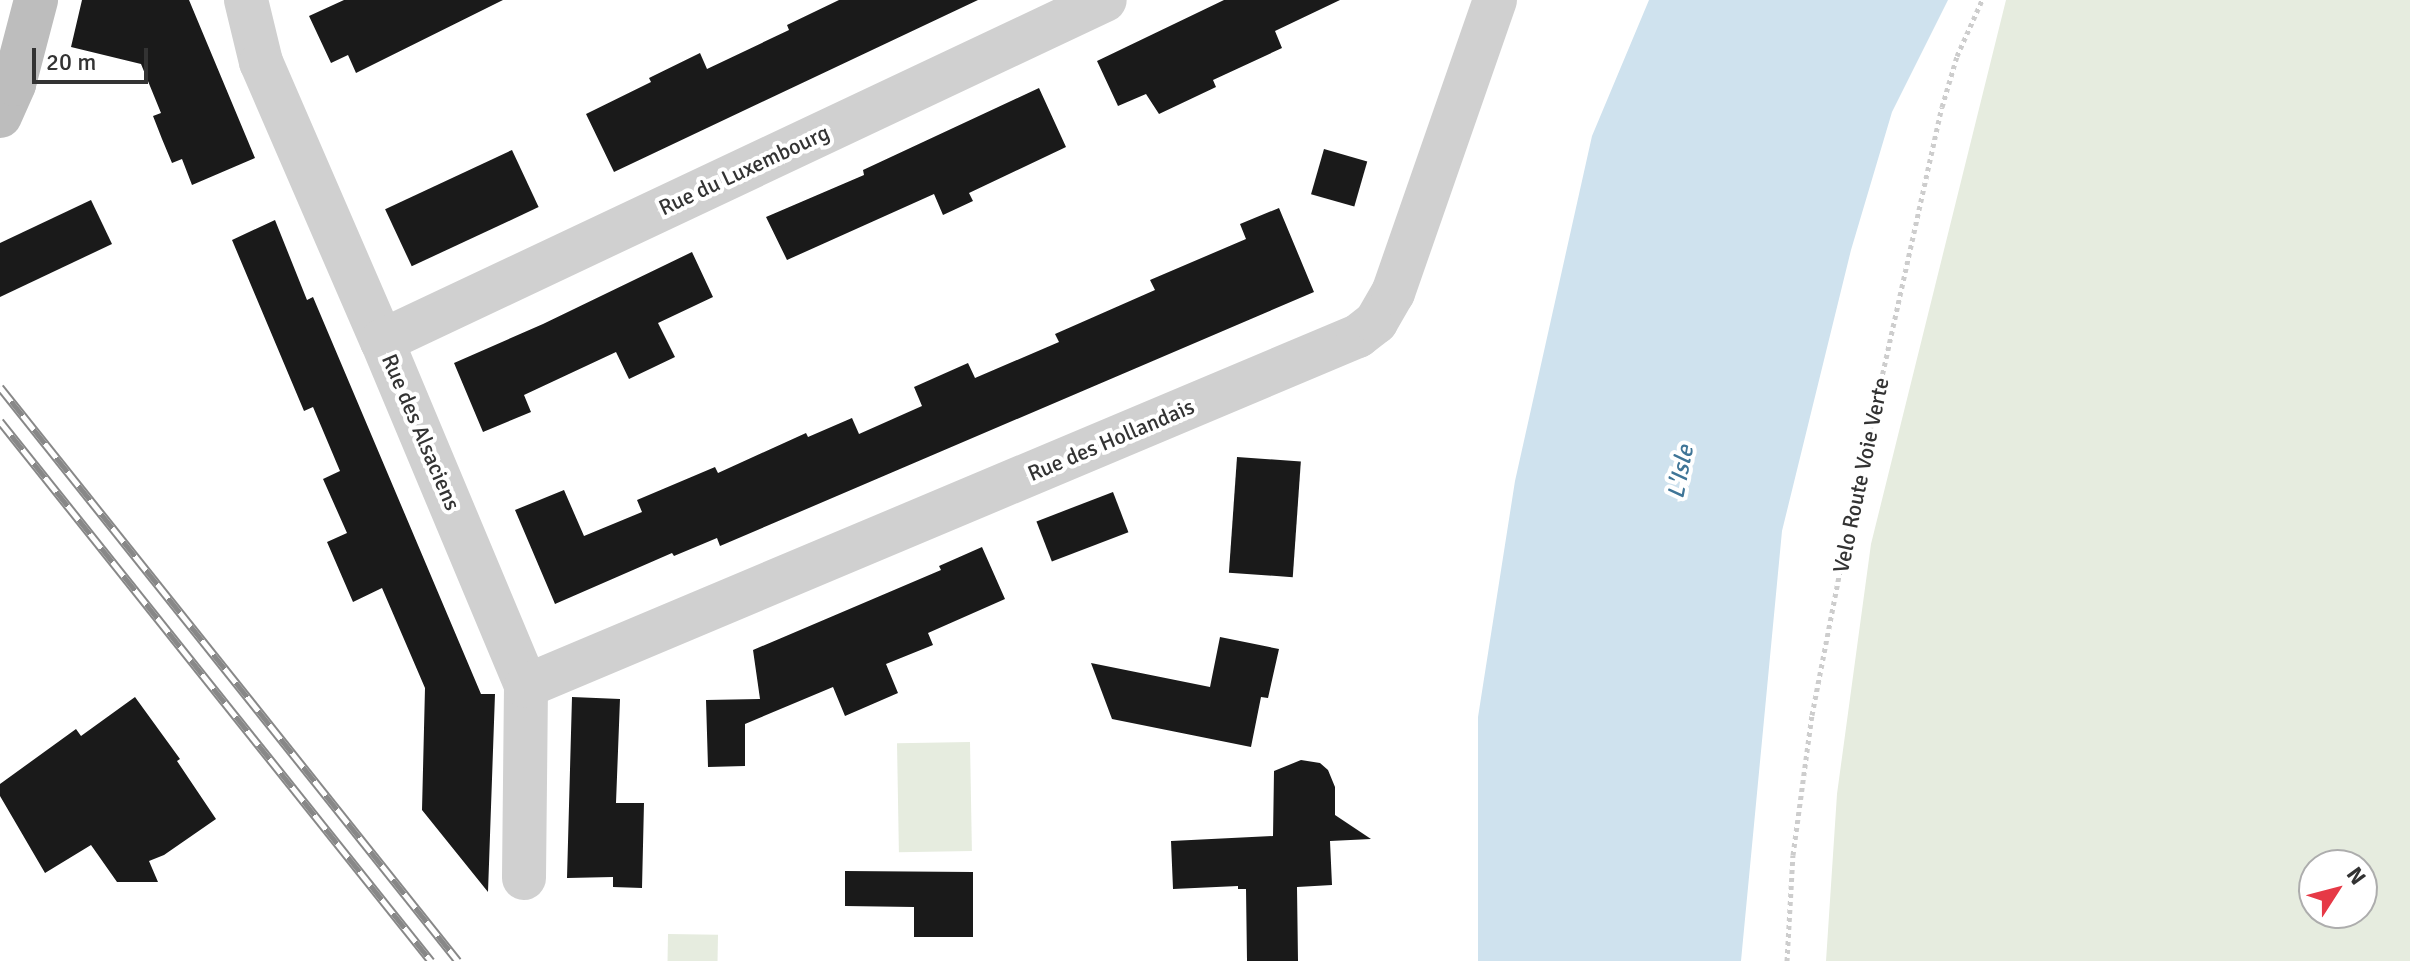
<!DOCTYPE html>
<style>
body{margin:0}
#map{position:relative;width:2410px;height:961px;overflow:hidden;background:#fff;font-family:Signika,sans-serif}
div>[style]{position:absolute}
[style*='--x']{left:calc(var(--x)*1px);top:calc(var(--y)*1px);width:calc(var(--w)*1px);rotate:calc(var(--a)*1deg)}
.green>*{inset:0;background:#e6ecdf;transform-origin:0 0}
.water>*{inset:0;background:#cfe2ee}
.building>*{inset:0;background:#1a1a1a;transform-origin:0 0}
.path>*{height:5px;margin-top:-2.5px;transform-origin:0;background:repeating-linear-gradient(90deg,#cdcdcd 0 4px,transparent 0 8px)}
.minor>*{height:44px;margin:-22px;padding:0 22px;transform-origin:22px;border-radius:22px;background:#d0d0d0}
.secondary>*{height:44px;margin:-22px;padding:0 22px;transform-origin:22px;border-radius:22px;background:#bdbdbd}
.rail>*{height:9px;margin-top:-4.5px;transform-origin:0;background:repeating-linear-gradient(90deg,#fff 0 18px,#888 0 36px);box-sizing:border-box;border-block:2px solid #888}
span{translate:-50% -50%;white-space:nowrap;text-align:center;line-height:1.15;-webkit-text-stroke:8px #fff;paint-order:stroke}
.street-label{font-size:22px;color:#333}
.water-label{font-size:24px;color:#3f7597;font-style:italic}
.north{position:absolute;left:2298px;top:849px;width:80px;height:80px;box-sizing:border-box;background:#fff;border:2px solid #adadad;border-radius:50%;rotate:54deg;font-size:22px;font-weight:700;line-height:32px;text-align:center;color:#333}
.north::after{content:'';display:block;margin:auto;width:28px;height:36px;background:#e63946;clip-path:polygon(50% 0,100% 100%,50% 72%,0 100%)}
.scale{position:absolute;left:32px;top:48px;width:116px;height:36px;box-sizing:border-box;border:4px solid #333;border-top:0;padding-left:10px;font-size:24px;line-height:28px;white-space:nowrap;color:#333;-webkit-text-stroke:6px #fff;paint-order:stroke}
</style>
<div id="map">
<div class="green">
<div style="clip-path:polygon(evenodd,2006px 0,2410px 0,2410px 961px,1826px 961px,1837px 794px,1871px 544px,2006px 0,2362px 865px,2362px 913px,2314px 913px,2314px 865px,2362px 865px)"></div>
<div style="left:970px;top:742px;width:109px;height:73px;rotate:89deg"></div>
<div style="left:668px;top:934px;width:50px;height:27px;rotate:1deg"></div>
</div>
<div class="water">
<div style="clip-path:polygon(1649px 0,1948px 0,1892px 112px,1851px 250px,1782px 531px,1741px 961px,1478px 961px,1478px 717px,1515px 481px,1592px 136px)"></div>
</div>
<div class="building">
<div style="clip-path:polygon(82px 0,189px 0,255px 158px,192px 185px,182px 159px,172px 163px,162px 139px,153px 116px,161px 113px,141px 64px,71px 47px)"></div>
<div style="clip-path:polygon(344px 0,503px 0,356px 73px,348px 55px,331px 63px,309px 16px)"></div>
<div style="clip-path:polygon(839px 0,978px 0,614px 172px,586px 114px,651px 82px,649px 78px,700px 53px,707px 69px,789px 30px,787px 25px)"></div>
<div style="clip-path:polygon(1224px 0,1340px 0,1275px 31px,1282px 48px,1213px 80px,1216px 87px,1159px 114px,1146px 94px,1118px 106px,1097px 61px)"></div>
<div style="clip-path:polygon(1039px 88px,1066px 147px,969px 193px,973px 201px,943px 215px,934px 194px,787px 260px,766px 217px,864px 175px,863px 170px)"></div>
<div style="left:1324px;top:149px;width:45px;height:47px;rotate:16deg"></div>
<div style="left:512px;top:150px;width:63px;height:140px;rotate:65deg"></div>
<div style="clip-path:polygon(91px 200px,112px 244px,0 297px,0 243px)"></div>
<div style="clip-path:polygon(1279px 208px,1314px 292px,720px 546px,717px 538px,674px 556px,672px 553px,555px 604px,515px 510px,564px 490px,584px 536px,642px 512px,637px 500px,715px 467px,718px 473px,806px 433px,808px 437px,852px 418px,859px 434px,922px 406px,914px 387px,968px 363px,975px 378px,1059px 342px,1055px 334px,1155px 290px,1150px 280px,1246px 239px,1240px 224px)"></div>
<div style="clip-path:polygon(275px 220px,307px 300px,313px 297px,481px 694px,495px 694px,488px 892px,422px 810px,425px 688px,382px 588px,353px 602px,327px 542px,347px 533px,323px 479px,340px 471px,313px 407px,304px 411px,232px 240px)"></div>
<div style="clip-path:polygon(692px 252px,713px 297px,658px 323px,675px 357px,629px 379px,616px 352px,524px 395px,531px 412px,483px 432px,454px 363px,543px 324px)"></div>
<div style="left:1237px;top:457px;width:64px;height:116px;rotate:4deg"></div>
<div style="left:1113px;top:492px;width:43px;height:82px;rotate:69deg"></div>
<div style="clip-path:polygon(982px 547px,1005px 599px,928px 633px,933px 645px,886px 664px,898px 693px,845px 716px,833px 687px,745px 724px,745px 766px,708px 767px,706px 700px,760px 699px,753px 650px,941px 570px,939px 566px)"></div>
<div style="clip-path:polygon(1220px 637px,1279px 649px,1268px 698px,1261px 697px,1251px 747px,1112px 719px,1091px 663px,1210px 687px)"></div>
<div style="clip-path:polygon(135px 697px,180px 759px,177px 761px,216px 819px,164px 855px,149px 861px,158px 882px,117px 882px,91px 845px,45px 873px,0 796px,0 784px,76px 729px,81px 736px)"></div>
<div style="clip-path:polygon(572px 697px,620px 699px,616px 803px,644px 803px,642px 888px,613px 887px,613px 877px,567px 878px)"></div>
<div style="clip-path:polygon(1301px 760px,1320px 763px,1328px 770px,1335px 787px,1335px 815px,1371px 839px,1330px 841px,1332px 885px,1297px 887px,1298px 961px,1247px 961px,1246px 889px,1238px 889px,1238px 886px,1173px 889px,1171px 841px,1273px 836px,1274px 771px)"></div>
<div style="clip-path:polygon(845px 871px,973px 872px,973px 937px,914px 937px,914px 907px,845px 906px)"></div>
</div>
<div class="path">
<div style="--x:1787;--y:961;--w:106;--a:-86.8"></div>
<div style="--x:1793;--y:855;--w:141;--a:-82.3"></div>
<div style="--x:1812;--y:715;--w:188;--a:-79"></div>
<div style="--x:1848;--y:530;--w:433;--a:-77.5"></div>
<div style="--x:1942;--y:107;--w:53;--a:-73.6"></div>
<div style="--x:1957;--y:56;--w:61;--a:-65.9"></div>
</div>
<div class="minor">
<div style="--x:246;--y:0;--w:64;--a:76.4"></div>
<div style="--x:261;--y:62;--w:304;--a:66.6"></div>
<div style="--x:382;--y:341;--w:374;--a:67.3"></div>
<div style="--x:526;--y:686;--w:192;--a:90.6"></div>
<div style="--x:382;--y:341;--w:799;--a:-25.25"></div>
<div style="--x:526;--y:686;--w:903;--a:-22.82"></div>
<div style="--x:1358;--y:336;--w:23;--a:-38"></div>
<div style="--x:1376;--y:322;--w:34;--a:-60"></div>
<div style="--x:1393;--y:293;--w:310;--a:-70.8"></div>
</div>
<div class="secondary">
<div style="--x:0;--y:116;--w:35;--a:-66"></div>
<div style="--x:14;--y:84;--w:87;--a:-75.3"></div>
</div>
<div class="rail">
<div style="--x:0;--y:387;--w:734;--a:51.41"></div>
<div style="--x:0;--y:421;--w:691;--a:51.4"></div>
</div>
<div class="street-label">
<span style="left:744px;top:170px;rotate:-25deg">Rue du Luxembourg</span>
<span style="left:421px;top:432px;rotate:67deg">Rue des Alsaciens</span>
<span style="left:1111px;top:440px;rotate:-23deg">Rue des Hollandais</span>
<span style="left:1861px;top:475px;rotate:-78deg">Velo Route Voie Verte</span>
</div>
<div class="water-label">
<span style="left:1681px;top:472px;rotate:-79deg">L'Isle</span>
</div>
<div class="north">N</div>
<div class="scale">20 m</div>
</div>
